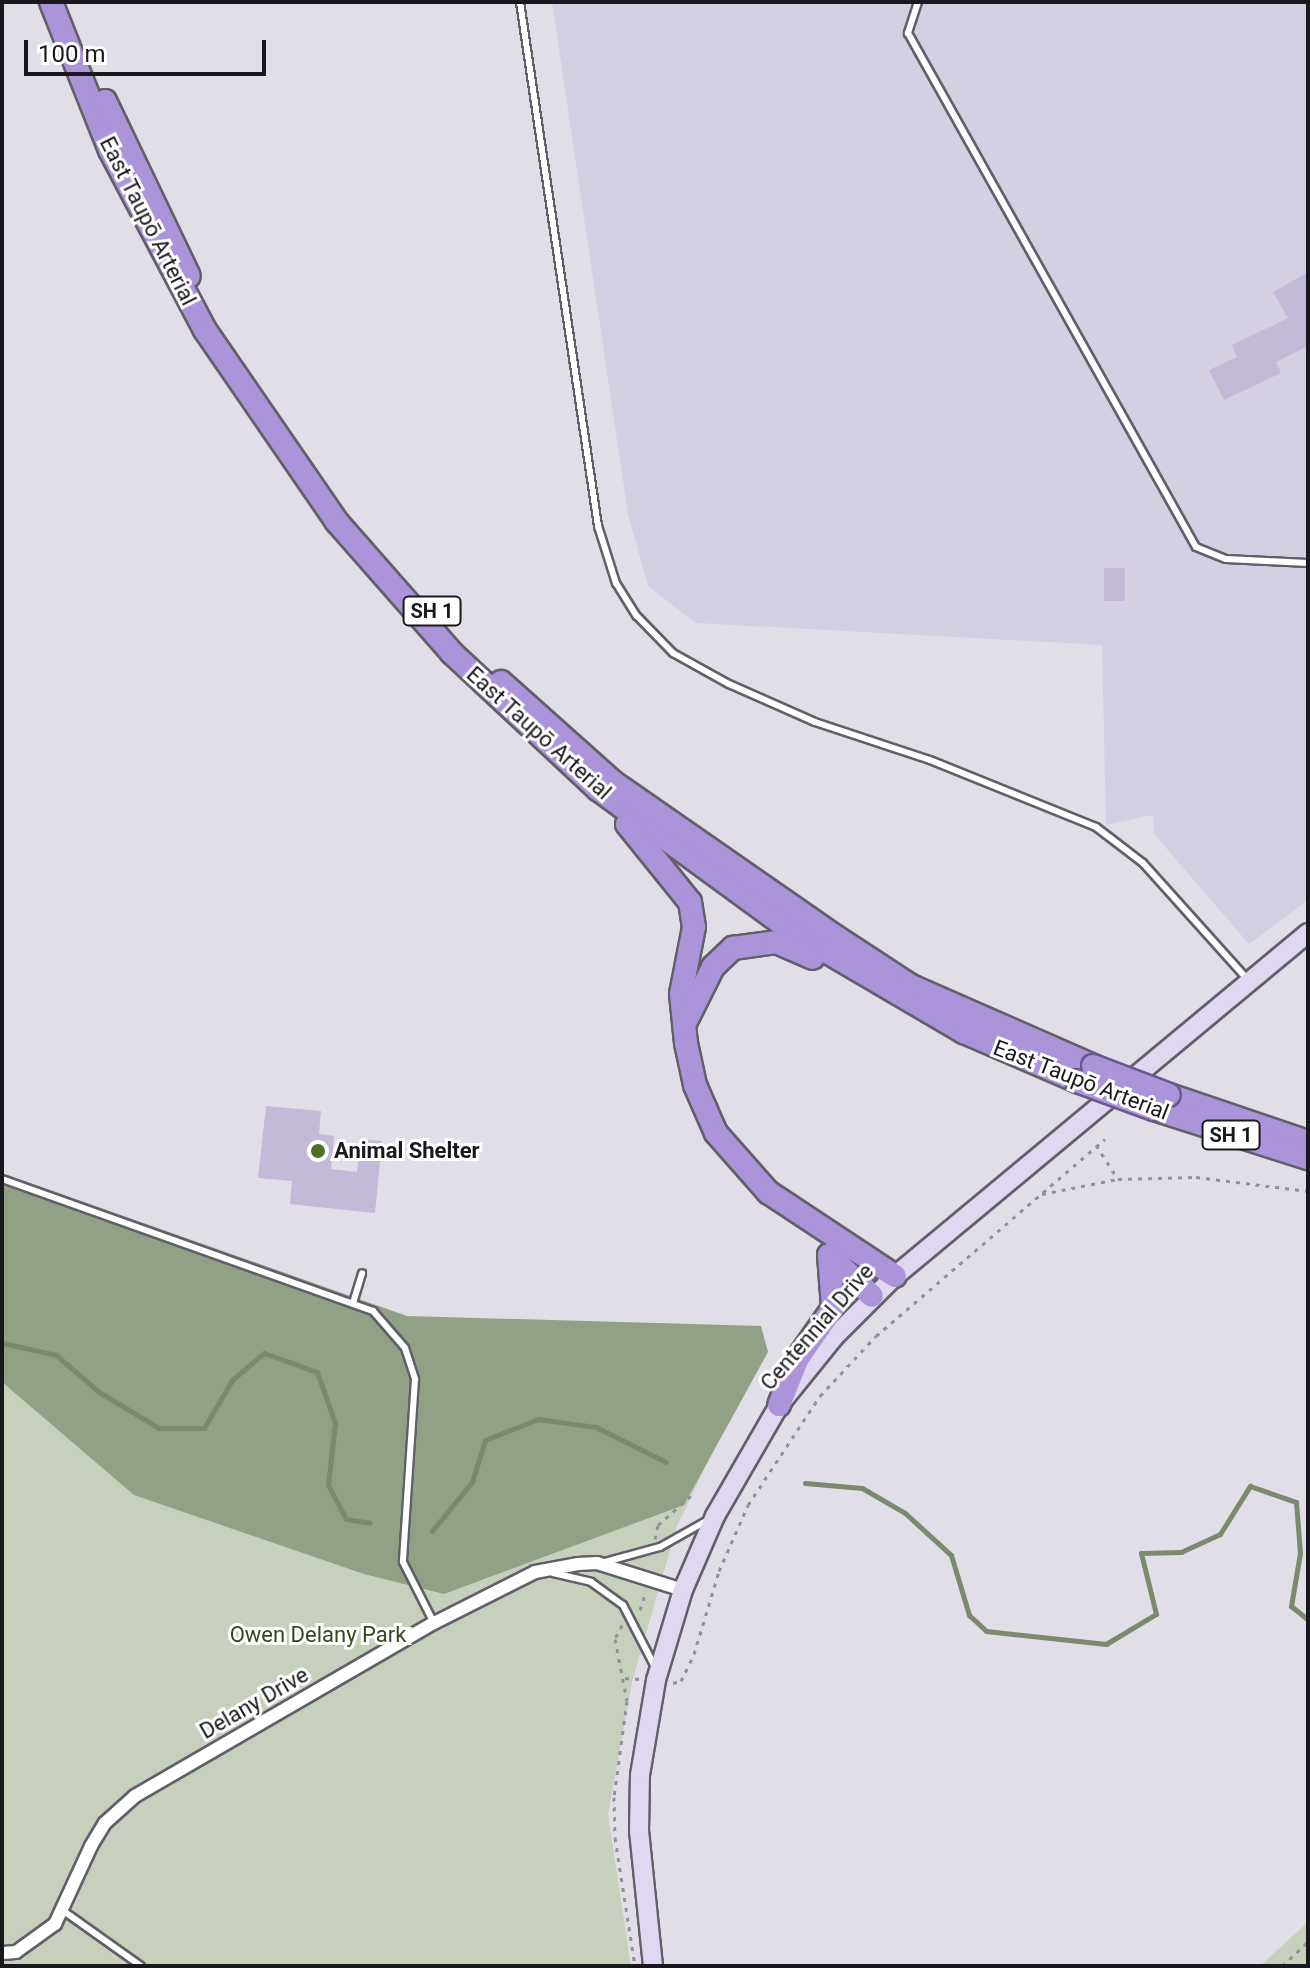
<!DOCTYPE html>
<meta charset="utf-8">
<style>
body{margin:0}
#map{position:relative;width:1310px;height:1968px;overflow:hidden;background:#e1dee8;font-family:Roboto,sans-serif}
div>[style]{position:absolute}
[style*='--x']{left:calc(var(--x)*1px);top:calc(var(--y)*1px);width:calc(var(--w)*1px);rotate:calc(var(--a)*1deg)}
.built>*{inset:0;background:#d4d0e1}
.green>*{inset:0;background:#c6d0bd}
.forest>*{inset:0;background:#92a085}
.stream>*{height:5px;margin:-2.5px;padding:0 2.5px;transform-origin:2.5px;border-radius:2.5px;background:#7b896f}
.building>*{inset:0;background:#c2bad7;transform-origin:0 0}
.path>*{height:3px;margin-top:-1.5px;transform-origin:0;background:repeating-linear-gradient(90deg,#929098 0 4px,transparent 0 10px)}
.roads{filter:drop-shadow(2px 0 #615f68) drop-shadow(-2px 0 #615f68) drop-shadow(0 2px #615f68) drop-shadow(0 -2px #615f68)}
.service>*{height:6px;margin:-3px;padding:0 3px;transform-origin:3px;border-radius:3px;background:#fff}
.minor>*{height:12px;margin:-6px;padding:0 6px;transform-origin:6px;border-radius:6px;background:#fff}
.secondary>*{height:18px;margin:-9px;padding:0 9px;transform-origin:9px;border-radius:9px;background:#e0d7f1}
.trunk>*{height:22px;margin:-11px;padding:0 11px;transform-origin:11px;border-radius:11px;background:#ab94da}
.bridges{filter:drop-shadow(2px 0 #6a5891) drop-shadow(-2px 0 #6a5891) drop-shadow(0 2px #6a5891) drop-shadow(0 -2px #6a5891)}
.trunk-bridge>*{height:22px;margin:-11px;padding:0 11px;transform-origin:11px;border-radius:11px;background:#ab94da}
.dots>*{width:22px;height:22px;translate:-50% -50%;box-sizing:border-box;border:4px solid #fff;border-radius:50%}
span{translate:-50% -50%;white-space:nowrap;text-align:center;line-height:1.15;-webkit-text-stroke:6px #fff;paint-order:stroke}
.shield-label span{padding:2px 6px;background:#fff;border:2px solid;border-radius:6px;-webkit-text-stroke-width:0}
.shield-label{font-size:20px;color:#19181c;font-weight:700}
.street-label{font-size:22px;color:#19181c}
.poi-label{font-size:22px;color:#19181c;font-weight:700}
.left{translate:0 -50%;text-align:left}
.park-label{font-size:22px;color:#34481d}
.frame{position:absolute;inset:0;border:4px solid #19181c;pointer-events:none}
.scale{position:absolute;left:24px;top:40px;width:242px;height:36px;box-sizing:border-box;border:4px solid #19181c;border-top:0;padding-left:10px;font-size:24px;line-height:28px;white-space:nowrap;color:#19181c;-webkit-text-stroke:6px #fff;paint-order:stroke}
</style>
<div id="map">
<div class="built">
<div style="clip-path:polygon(552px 2px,1308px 2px,1308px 900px,1249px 944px,1154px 834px,1153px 815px,1106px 825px,1102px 645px,696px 623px,648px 586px,628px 514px)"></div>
</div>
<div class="green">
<div style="clip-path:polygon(2px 1198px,719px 1438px,677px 1526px,632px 1682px,608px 1814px,631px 1966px,2px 1966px)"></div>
<div style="clip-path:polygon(1308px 1922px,1308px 1966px,1260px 1966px)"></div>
</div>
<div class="forest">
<div style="clip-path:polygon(2px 1173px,407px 1316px,761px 1326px,768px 1352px,684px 1505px,444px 1594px,364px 1574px,134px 1495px,2px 1382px)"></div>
</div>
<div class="stream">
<div style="--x:2;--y:1343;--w:55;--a:12.5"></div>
<div style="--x:56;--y:1355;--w:57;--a:40.7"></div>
<div style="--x:99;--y:1392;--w:70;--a:31"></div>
<div style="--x:159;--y:1428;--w:45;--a:0"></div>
<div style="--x:204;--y:1428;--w:56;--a:-59.7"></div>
<div style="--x:232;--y:1380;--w:42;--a:-40.2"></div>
<div style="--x:264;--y:1353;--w:56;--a:19.7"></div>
<div style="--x:317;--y:1372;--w:54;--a:70.6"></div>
<div style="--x:335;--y:1423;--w:62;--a:96.4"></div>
<div style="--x:328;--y:1485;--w:38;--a:62"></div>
<div style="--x:346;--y:1519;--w:24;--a:9"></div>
<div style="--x:805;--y:1483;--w:57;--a:5"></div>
<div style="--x:862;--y:1488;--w:50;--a:30.2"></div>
<div style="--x:905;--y:1513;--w:62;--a:42.4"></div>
<div style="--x:951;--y:1555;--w:63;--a:73.3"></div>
<div style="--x:969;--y:1615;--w:23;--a:43"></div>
<div style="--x:986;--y:1631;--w:121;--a:6.2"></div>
<div style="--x:1106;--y:1644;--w:58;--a:-31"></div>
<div style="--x:1156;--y:1614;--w:63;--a:-103.8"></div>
<div style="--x:1141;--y:1553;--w:40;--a:-1.4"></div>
<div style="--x:1181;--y:1552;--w:43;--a:-24.8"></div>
<div style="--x:1220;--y:1534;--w:57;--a:-58"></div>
<div style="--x:1250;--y:1486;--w:49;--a:19.2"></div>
<div style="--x:1296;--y:1502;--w:51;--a:85.5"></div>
<div style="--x:1300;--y:1553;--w:54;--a:99.6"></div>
<div style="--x:1291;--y:1606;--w:22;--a:39"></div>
<div style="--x:432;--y:1531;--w:63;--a:-50.8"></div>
<div style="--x:472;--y:1482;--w:44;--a:-72.8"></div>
<div style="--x:485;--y:1440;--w:57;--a:-21.6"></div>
<div style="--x:538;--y:1419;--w:59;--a:7.9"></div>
<div style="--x:596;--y:1427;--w:78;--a:26.6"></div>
</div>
<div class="building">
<div style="clip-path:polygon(1308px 272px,1308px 346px,1276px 362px,1281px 373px,1224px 400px,1209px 370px,1237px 357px,1232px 345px,1288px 318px,1273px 292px)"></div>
<div style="left:1104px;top:568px;width:21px;height:33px"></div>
<div style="clip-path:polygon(266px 1106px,321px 1111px,319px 1134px,334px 1136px,331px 1169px,357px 1172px,360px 1139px,382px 1141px,375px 1213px,290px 1204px,292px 1181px,258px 1178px)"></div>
</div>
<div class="path">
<div style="--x:1096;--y:1145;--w:40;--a:57.1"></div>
<div style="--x:1042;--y:1194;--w:77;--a:-11.2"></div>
<div style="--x:1118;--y:1179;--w:78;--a:-1.5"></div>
<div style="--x:1196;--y:1177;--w:113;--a:7.1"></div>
<div style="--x:655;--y:1539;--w:14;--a:-78"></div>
<div style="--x:658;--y:1525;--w:48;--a:-41.6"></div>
<div style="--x:640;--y:1610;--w:20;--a:-72"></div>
<div style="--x:622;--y:1625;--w:16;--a:117"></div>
<div style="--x:615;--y:1639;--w:63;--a:79"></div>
<div style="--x:627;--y:1701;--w:97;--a:97.7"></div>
<div style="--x:614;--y:1797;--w:41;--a:88.6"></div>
<div style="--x:615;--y:1838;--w:130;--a:81.1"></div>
<div style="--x:625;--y:1678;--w:16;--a:4"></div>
<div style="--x:673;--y:1683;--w:8;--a:-14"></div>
<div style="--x:681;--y:1681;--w:30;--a:-64"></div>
<div style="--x:694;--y:1654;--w:87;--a:-73.2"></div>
<div style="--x:719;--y:1571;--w:72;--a:-66.3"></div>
<div style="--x:748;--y:1505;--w:131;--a:-56.6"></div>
<div style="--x:820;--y:1396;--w:82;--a:-47"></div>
<div style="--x:876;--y:1336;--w:302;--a:-40.7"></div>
<div style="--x:1282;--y:1966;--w:35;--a:-43"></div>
</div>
<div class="roads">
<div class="service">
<div style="--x:520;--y:2;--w:530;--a:81.53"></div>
<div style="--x:598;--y:526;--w:60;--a:72.5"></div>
<div style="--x:616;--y:583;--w:39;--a:58"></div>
<div style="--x:637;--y:616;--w:52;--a:45.8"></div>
<div style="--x:673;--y:653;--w:64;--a:29"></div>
<div style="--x:729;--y:684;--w:94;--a:23.8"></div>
<div style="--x:815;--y:722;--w:121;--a:18.3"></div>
<div style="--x:930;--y:760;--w:179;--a:22"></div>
<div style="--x:1096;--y:827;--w:59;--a:37.5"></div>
<div style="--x:1143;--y:863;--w:156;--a:48.1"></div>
<div style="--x:918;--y:2;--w:33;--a:108"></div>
<div style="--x:908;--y:33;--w:589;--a:60.74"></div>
<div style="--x:1196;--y:547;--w:32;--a:22"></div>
<div style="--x:1226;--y:559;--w:82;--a:2.8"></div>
<div style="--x:2;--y:1179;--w:394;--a:19.6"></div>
<div style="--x:373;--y:1311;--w:49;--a:49.1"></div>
<div style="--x:405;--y:1348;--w:33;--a:72"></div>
<div style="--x:415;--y:1379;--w:183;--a:93.8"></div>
<div style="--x:403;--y:1562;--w:68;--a:63.1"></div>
<div style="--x:353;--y:1303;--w:31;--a:-73"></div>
<div style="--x:605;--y:1562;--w:57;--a:-15.3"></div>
<div style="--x:660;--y:1547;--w:55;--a:-29.4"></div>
<div style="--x:553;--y:1573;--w:39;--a:13"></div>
<div style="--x:591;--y:1582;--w:39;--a:36"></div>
<div style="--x:623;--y:1605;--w:70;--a:62.7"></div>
<div style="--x:65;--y:1912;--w:93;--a:35.4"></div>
</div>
<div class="minor">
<div style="--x:2;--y:1953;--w:14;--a:-4"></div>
<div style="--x:16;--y:1952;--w:48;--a:-35.7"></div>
<div style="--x:55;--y:1924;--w:86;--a:-65.2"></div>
<div style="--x:91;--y:1846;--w:27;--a:-59"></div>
<div style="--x:105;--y:1823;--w:40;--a:-42"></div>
<div style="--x:135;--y:1796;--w:345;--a:-30.1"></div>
<div style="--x:434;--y:1623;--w:113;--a:-26.8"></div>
<div style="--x:535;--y:1572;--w:44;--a:-10.5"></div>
<div style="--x:578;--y:1564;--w:19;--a:-3"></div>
<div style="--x:597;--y:1563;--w:90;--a:17.4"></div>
</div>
<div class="secondary">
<div style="--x:653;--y:1966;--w:136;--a:-95.9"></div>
<div style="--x:639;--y:1831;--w:56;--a:-89"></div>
<div style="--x:640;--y:1775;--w:96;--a:-80.4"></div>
<div style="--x:656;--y:1680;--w:94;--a:-73.3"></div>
<div style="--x:683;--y:1590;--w:81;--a:-66.6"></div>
<div style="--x:715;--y:1516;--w:128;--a:-60"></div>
<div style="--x:779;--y:1405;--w:87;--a:-51"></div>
<div style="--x:834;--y:1337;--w:86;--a:-45"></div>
<div style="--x:895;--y:1276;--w:537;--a:-39.71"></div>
</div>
<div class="trunk">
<div style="--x:51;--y:2;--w:159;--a:68.3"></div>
<div style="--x:110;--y:150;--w:204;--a:62.2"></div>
<div style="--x:205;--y:330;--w:233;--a:55.5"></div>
<div style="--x:337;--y:522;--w:174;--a:48.7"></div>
<div style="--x:452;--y:653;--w:200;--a:43"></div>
<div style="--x:598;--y:789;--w:244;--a:36.2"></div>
<div style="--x:795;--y:933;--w:196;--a:30.4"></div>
<div style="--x:964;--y:1032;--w:123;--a:23.4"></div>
<div style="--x:105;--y:101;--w:194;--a:64.4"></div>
<div style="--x:501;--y:682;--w:150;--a:41.8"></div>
<div style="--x:613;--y:782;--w:272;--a:34.8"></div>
<div style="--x:836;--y:937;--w:90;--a:33.2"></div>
<div style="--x:911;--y:986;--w:199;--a:23.7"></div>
<div style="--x:627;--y:824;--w:100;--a:51.1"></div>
<div style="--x:690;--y:902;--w:25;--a:81"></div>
<div style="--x:694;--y:927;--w:68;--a:101"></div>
<div style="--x:681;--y:994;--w:49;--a:84.2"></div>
<div style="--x:686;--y:1043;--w:43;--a:77.9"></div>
<div style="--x:695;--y:1085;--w:52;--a:66.4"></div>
<div style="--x:716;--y:1133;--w:79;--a:48.6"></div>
<div style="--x:768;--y:1192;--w:152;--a:33.5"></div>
<div style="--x:685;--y:1023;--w:63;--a:-63.4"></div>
<div style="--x:713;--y:967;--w:28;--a:-44"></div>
<div style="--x:733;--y:948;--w:43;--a:-7.9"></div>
<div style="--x:776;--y:942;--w:40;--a:23.4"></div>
<div style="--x:1169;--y:1095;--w:147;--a:18.7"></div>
<div style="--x:1154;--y:1109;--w:162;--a:17.7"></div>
<div style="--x:829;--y:1255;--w:59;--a:43.6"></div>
<div style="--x:779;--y:1405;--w:51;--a:-68"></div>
<div style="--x:798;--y:1358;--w:61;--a:-55"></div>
<div style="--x:833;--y:1308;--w:53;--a:-94.3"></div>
</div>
</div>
<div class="bridges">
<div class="trunk-bridge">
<div style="--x:1093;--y:1066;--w:81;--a:20.9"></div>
<div style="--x:1077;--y:1081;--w:82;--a:20"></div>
</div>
</div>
<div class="dots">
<div style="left:318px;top:1151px;background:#4f6f26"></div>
</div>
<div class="shield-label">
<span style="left:432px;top:611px">SH 1</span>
<span style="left:1231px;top:1135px">SH 1</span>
</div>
<div class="street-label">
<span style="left:148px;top:221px;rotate:63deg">East Taupō Arterial</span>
<span style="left:539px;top:733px;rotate:42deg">East Taupō Arterial</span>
<span style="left:1081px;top:1080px;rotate:21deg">East Taupō Arterial</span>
<span style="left:817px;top:1327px;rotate:-49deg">Centennial Drive</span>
<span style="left:254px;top:1703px;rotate:-30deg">Delany Drive</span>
</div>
<div class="poi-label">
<span class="left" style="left:334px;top:1151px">Animal Shelter</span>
</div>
<div class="park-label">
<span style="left:318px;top:1635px">Owen Delany Park</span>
</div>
<div class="frame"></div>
<div class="scale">100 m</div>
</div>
